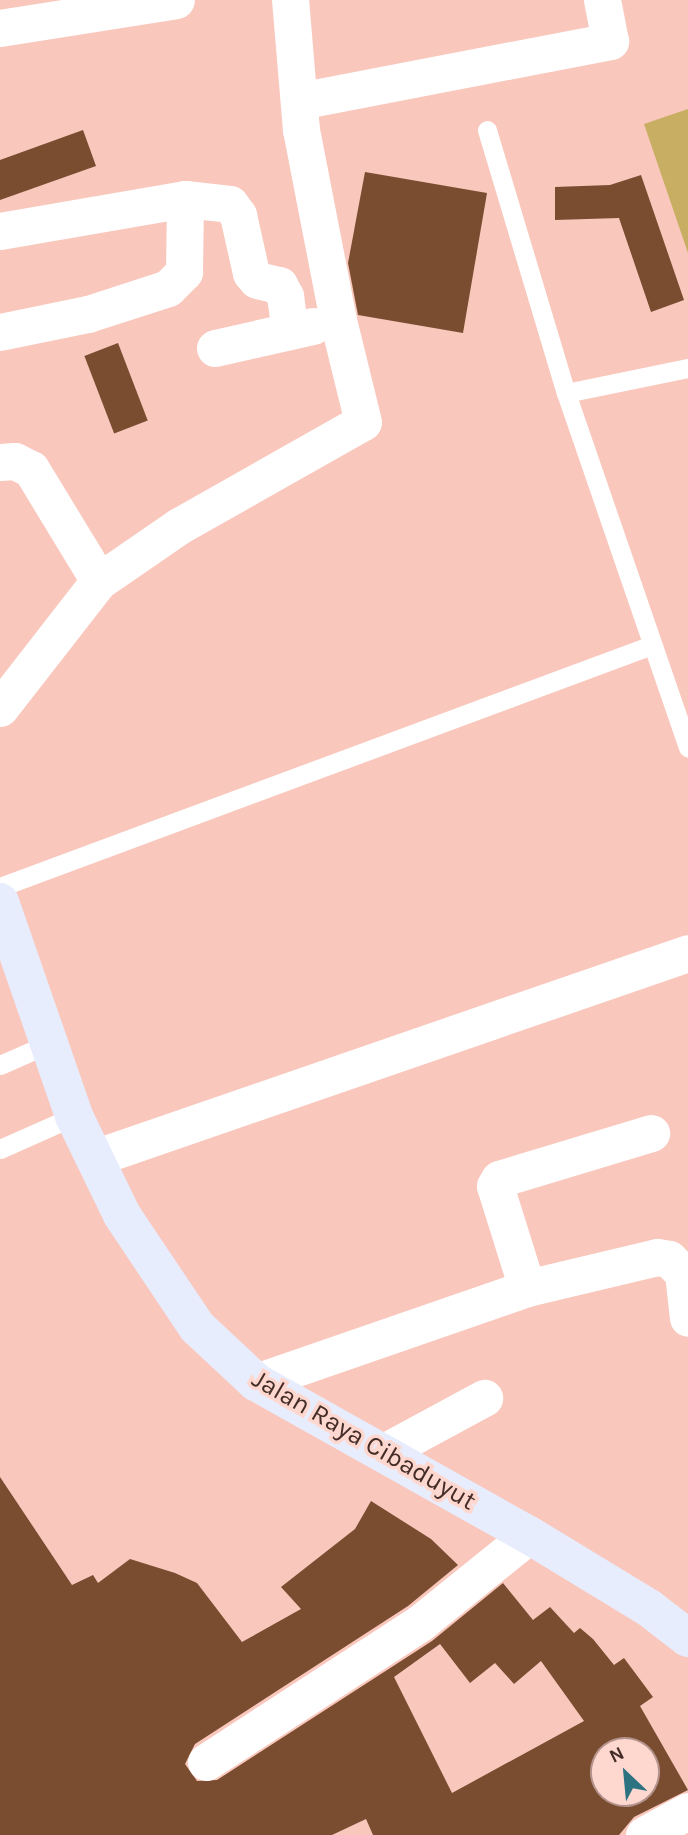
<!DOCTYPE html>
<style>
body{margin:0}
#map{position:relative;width:688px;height:1835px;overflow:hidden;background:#f9c7bc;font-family:Karla,sans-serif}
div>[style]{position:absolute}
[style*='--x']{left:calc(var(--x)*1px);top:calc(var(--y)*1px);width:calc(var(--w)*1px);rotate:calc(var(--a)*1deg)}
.green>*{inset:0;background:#c7ae62}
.building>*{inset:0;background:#7a4c30;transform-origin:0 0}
.service>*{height:19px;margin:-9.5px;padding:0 9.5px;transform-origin:9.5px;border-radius:9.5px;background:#fff}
.minor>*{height:37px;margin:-18.5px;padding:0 18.5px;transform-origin:18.5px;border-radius:18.5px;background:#fff}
.secondary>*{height:38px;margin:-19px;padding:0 19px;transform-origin:19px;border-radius:19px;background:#e8edfe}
span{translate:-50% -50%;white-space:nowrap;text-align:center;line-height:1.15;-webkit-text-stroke:7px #fed7cf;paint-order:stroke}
.street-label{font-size:26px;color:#442c27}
.north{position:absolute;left:590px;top:1737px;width:70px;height:70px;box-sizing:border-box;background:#fed7cf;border:2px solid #b4938c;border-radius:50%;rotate:334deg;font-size:19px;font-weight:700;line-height:28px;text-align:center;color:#442c27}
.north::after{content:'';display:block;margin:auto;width:24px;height:32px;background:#2c7280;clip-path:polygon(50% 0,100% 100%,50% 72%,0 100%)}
</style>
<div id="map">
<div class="green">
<div style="clip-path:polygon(688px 109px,688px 253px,644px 124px)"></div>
</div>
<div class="building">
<div style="clip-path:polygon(83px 130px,96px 166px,0 200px,0 160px)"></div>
<div style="clip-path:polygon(365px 172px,487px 193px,463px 333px,358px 315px,348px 263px)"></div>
<div style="clip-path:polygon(641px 175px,684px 300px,651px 312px,619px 218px,555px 220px,555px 187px,610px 185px)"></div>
<div style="left:118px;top:343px;width:83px;height:36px;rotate:69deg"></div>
<div style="clip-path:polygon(evenodd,0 1477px,72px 1585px,93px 1575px,98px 1583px,130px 1559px,175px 1573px,197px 1583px,242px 1642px,301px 1609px,281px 1587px,355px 1529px,371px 1501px,431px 1539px,458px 1565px,408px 1606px,195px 1744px,185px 1764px,197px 1781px,217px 1780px,432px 1641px,503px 1583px,533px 1620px,550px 1607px,574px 1633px,580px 1628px,593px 1639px,614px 1665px,624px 1658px,653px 1697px,640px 1706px,688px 1790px,634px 1817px,619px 1835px,373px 1835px,366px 1819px,332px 1835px,0 1835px,0 1477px,440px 1644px,470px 1683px,495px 1663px,514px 1684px,541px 1661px,584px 1721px,452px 1793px,394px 1677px,440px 1644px,0 1477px,604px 1751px,646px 1751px,646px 1793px,604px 1793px,604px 1751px)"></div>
</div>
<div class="service">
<div style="--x:487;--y:130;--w:275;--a:73.3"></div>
<div style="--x:566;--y:393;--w:375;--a:71"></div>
<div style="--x:566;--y:393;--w:125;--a:-11.6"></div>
<div style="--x:0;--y:887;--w:695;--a:-20.36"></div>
<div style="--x:0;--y:1065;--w:55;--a:-23.7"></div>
<div style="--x:0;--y:1149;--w:81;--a:-24"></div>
</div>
<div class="minor">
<div style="--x:0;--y:28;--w:178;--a:-9"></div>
<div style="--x:299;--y:101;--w:317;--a:-10.9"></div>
<div style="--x:610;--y:41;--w:42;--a:-101"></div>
<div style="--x:0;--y:231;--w:188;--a:-9.8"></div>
<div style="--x:185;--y:199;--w:45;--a:6.3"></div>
<div style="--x:230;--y:204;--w:14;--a:54"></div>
<div style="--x:238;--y:215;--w:59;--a:77.4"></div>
<div style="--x:251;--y:273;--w:9;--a:49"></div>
<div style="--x:257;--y:280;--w:23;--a:13"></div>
<div style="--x:279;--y:285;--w:13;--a:61"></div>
<div style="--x:285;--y:296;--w:35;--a:82"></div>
<div style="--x:0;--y:332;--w:90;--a:-11.6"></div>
<div style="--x:88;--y:314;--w:84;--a:-18"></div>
<div style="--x:168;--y:288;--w:23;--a:-45"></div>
<div style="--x:184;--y:272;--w:73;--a:-89.2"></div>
<div style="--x:215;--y:348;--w:100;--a:-12.7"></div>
<div style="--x:0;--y:462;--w:15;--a:-4"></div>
<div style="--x:15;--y:461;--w:18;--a:27"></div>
<div style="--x:31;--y:469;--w:131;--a:58.7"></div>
<div style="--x:0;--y:708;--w:161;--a:-52.1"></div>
<div style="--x:99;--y:581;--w:97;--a:-34.5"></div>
<div style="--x:179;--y:526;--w:211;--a:-29.5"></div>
<div style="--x:363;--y:422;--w:105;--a:-103.8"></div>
<div style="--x:338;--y:320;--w:194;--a:-101"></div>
<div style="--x:301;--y:130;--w:130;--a:-94.8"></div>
<div style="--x:94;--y:1158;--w:628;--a:-19.04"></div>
<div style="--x:527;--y:1288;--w:107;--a:-107.4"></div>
<div style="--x:495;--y:1186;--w:8;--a:-60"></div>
<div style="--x:499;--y:1179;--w:159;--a:-16.8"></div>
<div style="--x:256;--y:1382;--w:287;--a:-19.1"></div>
<div style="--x:527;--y:1288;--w:134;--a:-13.4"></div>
<div style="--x:657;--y:1257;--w:12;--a:9"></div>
<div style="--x:669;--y:1259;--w:20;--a:45"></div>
<div style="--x:683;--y:1273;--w:45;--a:83.7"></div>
<div style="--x:384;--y:1452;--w:114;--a:-28.4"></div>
<div style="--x:206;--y:1762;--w:255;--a:-33"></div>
<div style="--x:420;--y:1623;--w:140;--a:-38.9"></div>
<div style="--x:644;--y:1835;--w:50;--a:-28.6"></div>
</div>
<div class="secondary">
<div style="--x:0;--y:902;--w:226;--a:70.9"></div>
<div style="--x:74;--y:1116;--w:110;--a:64.1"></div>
<div style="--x:122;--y:1215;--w:135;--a:56.2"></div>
<div style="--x:197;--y:1327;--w:81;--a:43"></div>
<div style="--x:256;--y:1382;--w:313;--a:29.3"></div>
<div style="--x:529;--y:1535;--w:140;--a:31.3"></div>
<div style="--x:649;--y:1608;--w:49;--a:37.6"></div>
</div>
<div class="street-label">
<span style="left:364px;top:1440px;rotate:30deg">Jalan Raya Cibaduyut</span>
</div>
<div class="north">N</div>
</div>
